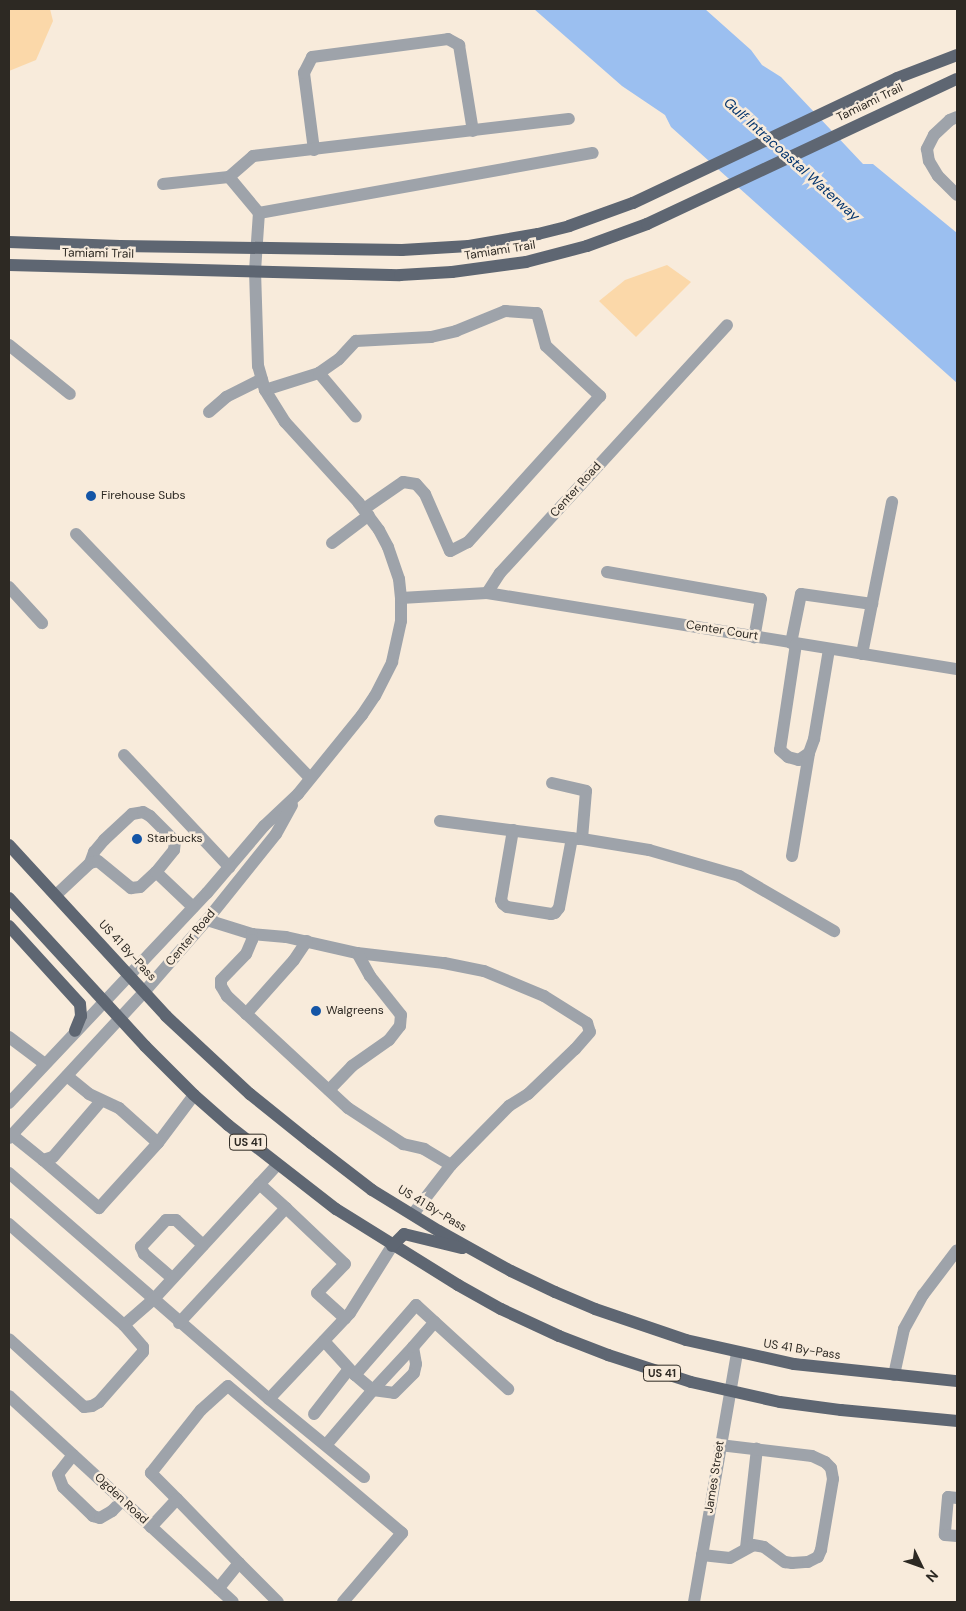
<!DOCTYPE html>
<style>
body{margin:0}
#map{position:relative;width:966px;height:1611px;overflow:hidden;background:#f8ebdb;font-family:"DM Sans",sans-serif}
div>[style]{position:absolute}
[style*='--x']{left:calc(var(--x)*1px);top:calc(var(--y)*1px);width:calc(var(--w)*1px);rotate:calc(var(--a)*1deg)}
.green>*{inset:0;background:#fbd8a9}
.water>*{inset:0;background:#9bbff0}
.minor>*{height:12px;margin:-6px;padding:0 6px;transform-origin:6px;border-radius:6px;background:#9ea3aa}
.major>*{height:12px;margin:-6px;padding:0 6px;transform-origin:6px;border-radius:6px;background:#5e6672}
.dots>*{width:14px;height:14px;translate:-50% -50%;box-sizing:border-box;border:2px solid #f8ebdb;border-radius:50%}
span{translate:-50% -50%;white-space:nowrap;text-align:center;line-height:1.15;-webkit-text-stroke:5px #f8ebdb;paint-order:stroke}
.shield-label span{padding:1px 4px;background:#f8ebdb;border:1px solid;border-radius:4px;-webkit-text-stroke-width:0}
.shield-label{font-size:11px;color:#2d2923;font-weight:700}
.street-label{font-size:12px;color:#2d2923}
.poi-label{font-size:12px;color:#2d2923}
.left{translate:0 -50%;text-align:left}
.water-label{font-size:14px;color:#03346d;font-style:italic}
.frame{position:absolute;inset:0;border:10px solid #2d2923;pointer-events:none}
.north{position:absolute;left:896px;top:1541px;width:50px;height:50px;-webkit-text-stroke:4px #f8ebdb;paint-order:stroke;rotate:132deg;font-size:14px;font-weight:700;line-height:20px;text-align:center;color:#2d2923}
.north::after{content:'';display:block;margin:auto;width:18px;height:22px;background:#2d2923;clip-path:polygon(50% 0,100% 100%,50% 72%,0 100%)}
</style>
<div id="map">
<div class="green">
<div style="clip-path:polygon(9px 9px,50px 9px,53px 21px,36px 60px,9px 71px)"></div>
<div style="clip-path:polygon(667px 265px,691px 282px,636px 337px,599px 301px,625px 280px)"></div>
</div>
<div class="water">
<div style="clip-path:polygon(534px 9px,705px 9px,751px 50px,762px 65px,781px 77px,863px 164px,873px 164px,957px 233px,957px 383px,671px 127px,665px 115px,622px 86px)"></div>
</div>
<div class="minor">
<div style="--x:957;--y:117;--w:8;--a:157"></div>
<div style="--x:950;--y:120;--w:22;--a:137"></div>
<div style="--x:934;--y:135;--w:16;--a:117"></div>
<div style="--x:927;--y:149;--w:12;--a:81"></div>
<div style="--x:929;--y:161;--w:17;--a:59"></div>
<div style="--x:938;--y:176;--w:27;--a:45"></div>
<div style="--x:314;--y:150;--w:78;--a:-97.4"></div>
<div style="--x:304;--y:73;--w:18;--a:-63"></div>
<div style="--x:312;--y:57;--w:137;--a:-7.5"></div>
<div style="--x:448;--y:39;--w:13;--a:29"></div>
<div style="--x:459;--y:45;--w:87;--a:80.8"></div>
<div style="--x:163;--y:184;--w:66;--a:-6.1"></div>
<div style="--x:259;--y:213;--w:47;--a:-129.8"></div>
<div style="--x:229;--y:177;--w:32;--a:-41"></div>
<div style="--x:253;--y:156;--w:318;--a:-6.7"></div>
<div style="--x:9;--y:345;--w:78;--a:38.8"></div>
<div style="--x:319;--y:373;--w:57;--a:49.9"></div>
<div style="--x:265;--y:390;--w:57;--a:-17.5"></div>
<div style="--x:319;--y:373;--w:24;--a:-35"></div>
<div style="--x:339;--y:359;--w:25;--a:-47"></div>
<div style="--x:356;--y:341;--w:75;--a:-3.1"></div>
<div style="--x:431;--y:337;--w:26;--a:-13"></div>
<div style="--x:456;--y:331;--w:53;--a:-22.2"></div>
<div style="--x:505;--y:311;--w:32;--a:4"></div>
<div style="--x:537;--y:313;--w:34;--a:75"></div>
<div style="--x:546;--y:346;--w:74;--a:42.8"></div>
<div style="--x:600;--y:396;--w:197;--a:132.1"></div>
<div style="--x:468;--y:542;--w:20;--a:153"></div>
<div style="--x:450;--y:551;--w:62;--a:-113.7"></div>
<div style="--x:425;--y:494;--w:13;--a:-132"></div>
<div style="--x:416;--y:484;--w:13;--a:-171"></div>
<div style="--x:403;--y:482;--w:47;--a:145.3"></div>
<div style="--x:209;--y:412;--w:23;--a:-41"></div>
<div style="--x:226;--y:397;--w:40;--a:-26.6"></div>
<div style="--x:76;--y:534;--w:338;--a:46.2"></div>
<div style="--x:332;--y:543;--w:46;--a:-37.1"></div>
<div style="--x:607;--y:572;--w:156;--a:9.9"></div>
<div style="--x:761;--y:599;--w:39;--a:100"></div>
<div style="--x:9;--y:587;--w:49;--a:47.5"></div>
<div style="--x:487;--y:593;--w:24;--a:-57"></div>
<div style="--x:500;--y:573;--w:336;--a:-47.5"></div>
<div style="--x:401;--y:598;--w:86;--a:-3.3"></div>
<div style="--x:487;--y:593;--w:476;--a:9.2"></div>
<div style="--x:791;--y:643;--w:50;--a:-78.5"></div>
<div style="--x:801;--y:594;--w:72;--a:8"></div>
<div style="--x:796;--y:644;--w:107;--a:98.6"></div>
<div style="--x:780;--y:750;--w:11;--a:41"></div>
<div style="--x:788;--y:757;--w:11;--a:15"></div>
<div style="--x:799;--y:760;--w:12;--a:-35"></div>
<div style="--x:809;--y:753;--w:15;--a:-70"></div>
<div style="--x:814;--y:739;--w:91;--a:-80.5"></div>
<div style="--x:862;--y:654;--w:155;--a:-78.8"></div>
<div style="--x:124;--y:755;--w:154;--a:46.8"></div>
<div style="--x:552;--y:783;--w:35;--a:13"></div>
<div style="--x:586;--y:791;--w:48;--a:94.8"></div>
<div style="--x:582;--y:839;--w:68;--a:9.3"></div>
<div style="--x:649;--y:850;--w:94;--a:16.1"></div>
<div style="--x:739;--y:876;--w:110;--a:30.1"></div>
<div style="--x:440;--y:821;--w:140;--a:7.4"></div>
<div style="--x:513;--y:830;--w:71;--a:99.7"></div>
<div style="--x:501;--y:900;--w:4;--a:63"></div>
<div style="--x:503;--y:904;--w:5;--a:37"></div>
<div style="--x:507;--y:907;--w:45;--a:9"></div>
<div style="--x:551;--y:914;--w:4;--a:-14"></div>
<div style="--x:555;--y:913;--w:6;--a:-51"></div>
<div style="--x:559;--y:908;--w:71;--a:-79.5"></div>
<div style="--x:792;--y:856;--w:104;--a:-80.6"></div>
<div style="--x:90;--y:863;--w:12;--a:-70"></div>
<div style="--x:94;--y:852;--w:16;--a:-50"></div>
<div style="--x:104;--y:840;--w:38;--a:-43"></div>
<div style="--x:132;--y:814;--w:11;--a:-10"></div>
<div style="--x:143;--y:812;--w:8;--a:30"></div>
<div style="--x:150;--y:816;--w:35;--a:45"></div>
<div style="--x:175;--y:841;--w:9;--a:96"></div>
<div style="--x:174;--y:850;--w:28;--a:129"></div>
<div style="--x:56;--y:895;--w:47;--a:-43.3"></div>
<div style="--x:90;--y:863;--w:8;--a:-14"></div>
<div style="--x:98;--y:861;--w:43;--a:39.3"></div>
<div style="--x:131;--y:888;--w:9;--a:-6"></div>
<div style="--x:140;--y:887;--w:22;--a:-43"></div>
<div style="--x:156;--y:872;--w:51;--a:43.4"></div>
<div style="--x:207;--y:920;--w:47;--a:17.3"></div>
<div style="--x:252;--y:934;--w:34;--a:5"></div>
<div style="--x:286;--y:937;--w:73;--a:12.7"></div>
<div style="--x:357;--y:953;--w:88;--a:6.6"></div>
<div style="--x:444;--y:963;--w:41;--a:11.3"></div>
<div style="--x:484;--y:971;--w:65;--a:22.6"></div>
<div style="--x:544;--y:996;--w:51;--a:32.1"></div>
<div style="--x:587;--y:1023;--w:9;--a:72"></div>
<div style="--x:590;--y:1032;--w:23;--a:131"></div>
<div style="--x:575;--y:1049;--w:65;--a:136.2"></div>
<div style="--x:528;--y:1094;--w:22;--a:148"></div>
<div style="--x:509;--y:1106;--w:83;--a:134.5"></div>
<div style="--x:252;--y:934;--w:6;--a:90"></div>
<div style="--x:252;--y:940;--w:15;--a:113"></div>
<div style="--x:246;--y:954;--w:36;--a:134"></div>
<div style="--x:221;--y:980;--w:6;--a:90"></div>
<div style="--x:221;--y:986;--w:12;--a:59"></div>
<div style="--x:227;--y:996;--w:165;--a:42.8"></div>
<div style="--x:348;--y:1108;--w:66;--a:33.2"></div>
<div style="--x:403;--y:1144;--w:22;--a:13"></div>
<div style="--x:424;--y:1149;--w:31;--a:31"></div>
<div style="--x:451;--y:1165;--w:62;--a:127.8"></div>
<div style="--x:246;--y:1014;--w:72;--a:-48.4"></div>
<div style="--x:294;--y:960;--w:23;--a:-56"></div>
<div style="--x:9;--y:1037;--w:45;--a:36.9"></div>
<div style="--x:67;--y:1076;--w:28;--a:39"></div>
<div style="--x:89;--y:1094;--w:33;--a:25"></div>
<div style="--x:119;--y:1108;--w:52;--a:41.9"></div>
<div style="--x:158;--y:1143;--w:60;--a:-53.1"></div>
<div style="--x:329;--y:1090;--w:33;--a:-46"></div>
<div style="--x:352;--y:1066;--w:45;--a:-35.1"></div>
<div style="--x:389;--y:1040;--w:18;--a:-52"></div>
<div style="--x:400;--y:1026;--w:11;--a:-85"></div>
<div style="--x:401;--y:1015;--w:50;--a:-128.5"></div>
<div style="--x:370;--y:976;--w:26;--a:-119"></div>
<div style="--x:9;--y:1103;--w:289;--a:-46.7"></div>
<div style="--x:207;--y:893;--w:88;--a:-49.6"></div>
<div style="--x:264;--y:826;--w:47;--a:-43.3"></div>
<div style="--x:298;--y:794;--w:102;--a:-51"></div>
<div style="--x:362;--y:715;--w:23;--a:-56"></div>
<div style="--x:375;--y:696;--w:38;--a:-63"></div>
<div style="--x:392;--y:662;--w:42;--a:-77.6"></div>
<div style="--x:401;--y:621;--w:23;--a:-90"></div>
<div style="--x:401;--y:598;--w:19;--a:-96"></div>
<div style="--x:399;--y:579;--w:34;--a:-109"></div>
<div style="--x:388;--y:547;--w:19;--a:-118"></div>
<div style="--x:379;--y:530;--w:34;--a:-127"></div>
<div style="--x:359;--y:503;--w:110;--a:-132.4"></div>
<div style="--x:285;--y:422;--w:38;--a:-122"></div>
<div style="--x:265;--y:390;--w:25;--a:-106"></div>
<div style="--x:258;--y:366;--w:95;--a:-91.8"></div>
<div style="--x:255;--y:271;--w:58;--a:-86.1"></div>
<div style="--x:259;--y:213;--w:339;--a:-10.2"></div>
<div style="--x:12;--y:1135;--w:40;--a:39"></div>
<div style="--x:43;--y:1160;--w:10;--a:-17"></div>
<div style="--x:53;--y:1157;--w:74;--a:-49.4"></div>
<div style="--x:9;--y:1138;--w:200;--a:-47.2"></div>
<div style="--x:145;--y:991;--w:94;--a:-48.9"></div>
<div style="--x:207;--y:920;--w:110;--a:-51.3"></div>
<div style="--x:276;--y:834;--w:33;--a:-61"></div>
<div style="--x:43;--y:1160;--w:74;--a:40.6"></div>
<div style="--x:99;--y:1208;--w:88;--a:-47.8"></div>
<div style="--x:9;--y:1173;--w:344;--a:41"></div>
<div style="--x:269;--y:1399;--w:118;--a:-46.7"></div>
<div style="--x:350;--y:1313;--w:79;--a:-57.9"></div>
<div style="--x:286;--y:1208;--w:81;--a:43.5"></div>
<div style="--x:345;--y:1264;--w:40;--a:134"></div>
<div style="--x:317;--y:1293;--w:38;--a:42"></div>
<div style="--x:9;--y:1224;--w:153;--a:41.3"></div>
<div style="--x:124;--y:1325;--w:29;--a:49"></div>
<div style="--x:143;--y:1347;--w:5;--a:90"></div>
<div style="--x:143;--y:1352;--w:67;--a:131.3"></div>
<div style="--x:99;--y:1402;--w:8;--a:150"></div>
<div style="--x:92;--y:1406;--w:8;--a:173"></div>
<div style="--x:84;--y:1407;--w:101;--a:-137.8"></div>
<div style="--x:172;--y:1278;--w:37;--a:-139"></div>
<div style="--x:144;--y:1254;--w:8;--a:-113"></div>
<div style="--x:141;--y:1247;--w:37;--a:-47"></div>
<div style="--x:166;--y:1220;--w:10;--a:0"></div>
<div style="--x:176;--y:1220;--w:37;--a:43"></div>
<div style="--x:179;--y:1323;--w:157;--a:-47.1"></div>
<div style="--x:286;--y:1208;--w:36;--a:-138"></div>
<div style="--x:124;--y:1325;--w:38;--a:-41"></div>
<div style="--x:153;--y:1300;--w:183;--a:-47.4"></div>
<div style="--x:324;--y:1341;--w:46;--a:47.6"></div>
<div style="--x:355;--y:1375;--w:23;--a:40"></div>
<div style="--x:373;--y:1390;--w:59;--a:-47.1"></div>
<div style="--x:355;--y:1375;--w:93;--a:-48.9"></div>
<div style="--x:416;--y:1305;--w:125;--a:42.4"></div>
<div style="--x:894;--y:1375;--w:47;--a:-77.7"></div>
<div style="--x:904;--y:1329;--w:39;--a:-61"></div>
<div style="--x:923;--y:1295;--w:56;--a:-52.9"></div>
<div style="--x:9;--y:1396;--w:304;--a:42.6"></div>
<div style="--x:269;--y:1399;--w:123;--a:39.4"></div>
<div style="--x:314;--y:1414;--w:57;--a:-52.1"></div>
<div style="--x:326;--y:1445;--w:72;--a:-49.5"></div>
<div style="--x:373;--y:1390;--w:21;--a:8"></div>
<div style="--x:394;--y:1393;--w:28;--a:-45"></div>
<div style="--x:414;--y:1373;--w:9;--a:-77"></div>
<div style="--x:416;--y:1364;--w:17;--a:-100"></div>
<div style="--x:413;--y:1347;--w:33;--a:-49"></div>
<div style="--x:73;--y:1455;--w:24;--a:128"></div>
<div style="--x:58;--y:1474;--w:14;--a:69"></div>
<div style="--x:63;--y:1487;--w:42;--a:44"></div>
<div style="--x:93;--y:1516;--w:7;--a:16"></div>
<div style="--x:100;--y:1518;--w:14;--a:-30"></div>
<div style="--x:112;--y:1511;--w:14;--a:-45"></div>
<div style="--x:957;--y:1498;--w:9;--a:-174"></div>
<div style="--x:948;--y:1497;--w:38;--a:95"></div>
<div style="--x:945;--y:1535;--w:12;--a:5"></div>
<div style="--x:177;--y:1499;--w:37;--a:-135"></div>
<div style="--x:151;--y:1473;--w:80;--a:-51.6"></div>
<div style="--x:201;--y:1410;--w:36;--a:-42"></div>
<div style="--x:228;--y:1386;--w:228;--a:40.2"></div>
<div style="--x:402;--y:1533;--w:91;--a:130.5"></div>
<div style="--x:151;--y:1527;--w:38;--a:-47"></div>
<div style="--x:177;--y:1499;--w:89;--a:45.9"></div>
<div style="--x:239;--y:1563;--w:33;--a:129"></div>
<div style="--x:746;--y:1548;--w:100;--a:-83.7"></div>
<div style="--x:702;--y:1555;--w:28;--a:6"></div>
<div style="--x:730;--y:1558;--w:26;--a:-29"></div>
<div style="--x:753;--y:1545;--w:11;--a:10"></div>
<div style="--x:764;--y:1547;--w:26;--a:36"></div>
<div style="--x:785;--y:1562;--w:7;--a:8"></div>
<div style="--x:792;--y:1563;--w:16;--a:-4"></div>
<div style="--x:808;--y:1562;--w:11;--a:-27"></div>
<div style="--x:818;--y:1557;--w:8;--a:-67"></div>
<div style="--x:821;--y:1550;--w:72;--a:-80.4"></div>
<div style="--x:833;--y:1479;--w:11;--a:-100"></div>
<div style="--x:831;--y:1468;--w:8;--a:-135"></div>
<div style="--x:825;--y:1462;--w:14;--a:-155"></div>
<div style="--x:812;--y:1456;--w:93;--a:-173.2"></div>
<div style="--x:239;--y:1563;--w:55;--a:45"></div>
<div style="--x:694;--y:1602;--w:253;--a:-80.2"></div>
</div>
<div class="major">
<div style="--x:9;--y:242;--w:111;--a:2.1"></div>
<div style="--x:120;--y:246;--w:282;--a:0.8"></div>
<div style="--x:402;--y:250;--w:67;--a:-3.4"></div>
<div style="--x:469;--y:246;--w:70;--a:-9.9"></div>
<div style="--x:538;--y:234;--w:32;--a:-14"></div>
<div style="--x:569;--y:226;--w:68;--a:-19.8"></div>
<div style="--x:633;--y:203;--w:292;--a:-25.3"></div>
<div style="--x:897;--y:78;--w:64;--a:-21"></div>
<div style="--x:9;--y:265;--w:391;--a:1.5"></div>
<div style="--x:400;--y:275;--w:52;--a:-3.3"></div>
<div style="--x:452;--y:272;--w:75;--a:-7.7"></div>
<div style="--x:526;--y:262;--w:63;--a:-14.7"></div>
<div style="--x:587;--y:246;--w:64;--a:-20.1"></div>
<div style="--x:647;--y:224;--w:342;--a:-25.1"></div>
<div style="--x:9;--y:845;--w:232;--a:47.4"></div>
<div style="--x:166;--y:1016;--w:115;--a:42.9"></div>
<div style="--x:250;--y:1094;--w:78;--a:38.8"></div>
<div style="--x:311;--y:1143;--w:77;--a:37.6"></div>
<div style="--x:372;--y:1190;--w:79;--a:31.5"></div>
<div style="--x:439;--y:1231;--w:82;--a:29.1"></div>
<div style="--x:511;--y:1271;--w:49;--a:25.5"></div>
<div style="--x:555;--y:1292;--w:43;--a:23"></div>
<div style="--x:595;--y:1309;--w:96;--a:18.8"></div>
<div style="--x:686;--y:1340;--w:111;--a:12.5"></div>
<div style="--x:794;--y:1364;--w:164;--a:6"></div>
<div style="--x:9;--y:898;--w:201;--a:47.4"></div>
<div style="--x:145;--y:1046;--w:69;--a:45"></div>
<div style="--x:194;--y:1095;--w:45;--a:41.4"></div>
<div style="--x:228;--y:1125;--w:137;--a:37.9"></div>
<div style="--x:336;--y:1209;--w:144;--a:31.9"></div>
<div style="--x:458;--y:1285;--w:49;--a:29.2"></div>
<div style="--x:501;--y:1309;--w:64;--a:25"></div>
<div style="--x:559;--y:1336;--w:53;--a:21.2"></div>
<div style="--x:608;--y:1355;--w:87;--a:18"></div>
<div style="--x:691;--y:1382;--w:91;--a:12.7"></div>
<div style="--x:780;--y:1402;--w:62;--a:7.5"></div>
<div style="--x:841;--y:1410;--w:117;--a:5.4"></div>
<div style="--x:9;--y:926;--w:105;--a:47.7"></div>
<div style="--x:80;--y:1004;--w:12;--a:85"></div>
<div style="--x:81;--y:1016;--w:16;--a:112"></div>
<div style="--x:392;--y:1246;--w:17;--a:-45"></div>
<div style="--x:404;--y:1234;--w:60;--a:13.6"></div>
</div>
<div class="dots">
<div style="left:91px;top:496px;background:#1455a6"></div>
<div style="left:137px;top:839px;background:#1455a6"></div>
<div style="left:316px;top:1011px;background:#1455a6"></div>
</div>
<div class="shield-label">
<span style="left:248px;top:1142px">US 41</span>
<span style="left:662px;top:1373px">US 41</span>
</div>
<div class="street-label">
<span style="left:870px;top:103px;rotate:-26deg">Tamiami Trail</span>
<span style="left:500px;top:251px;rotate:-9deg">Tamiami Trail</span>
<span style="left:98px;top:254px;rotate:1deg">Tamiami Trail</span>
<span style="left:576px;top:490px;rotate:-48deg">Center Road</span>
<span style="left:722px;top:631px;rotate:9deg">Center Court</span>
<span style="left:191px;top:938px;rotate:-50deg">Center Road</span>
<span style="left:127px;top:951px;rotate:47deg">US 41 By-Pass</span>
<span style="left:432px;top:1209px;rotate:31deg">US 41 By-Pass</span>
<span style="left:802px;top:1350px;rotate:9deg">US 41 By-Pass</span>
<span style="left:715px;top:1477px;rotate:-81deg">James Street</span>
<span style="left:121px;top:1499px;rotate:43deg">Ogden Road</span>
</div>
<div class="poi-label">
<span class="left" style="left:101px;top:496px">Firehouse Subs</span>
<span class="left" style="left:147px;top:839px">Starbucks</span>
<span class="left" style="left:326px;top:1011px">Walgreens</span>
</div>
<div class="water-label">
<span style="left:792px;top:159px;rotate:42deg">Gulf Intracoastal Waterway</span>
</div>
<div class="frame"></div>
<div class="north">N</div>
</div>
